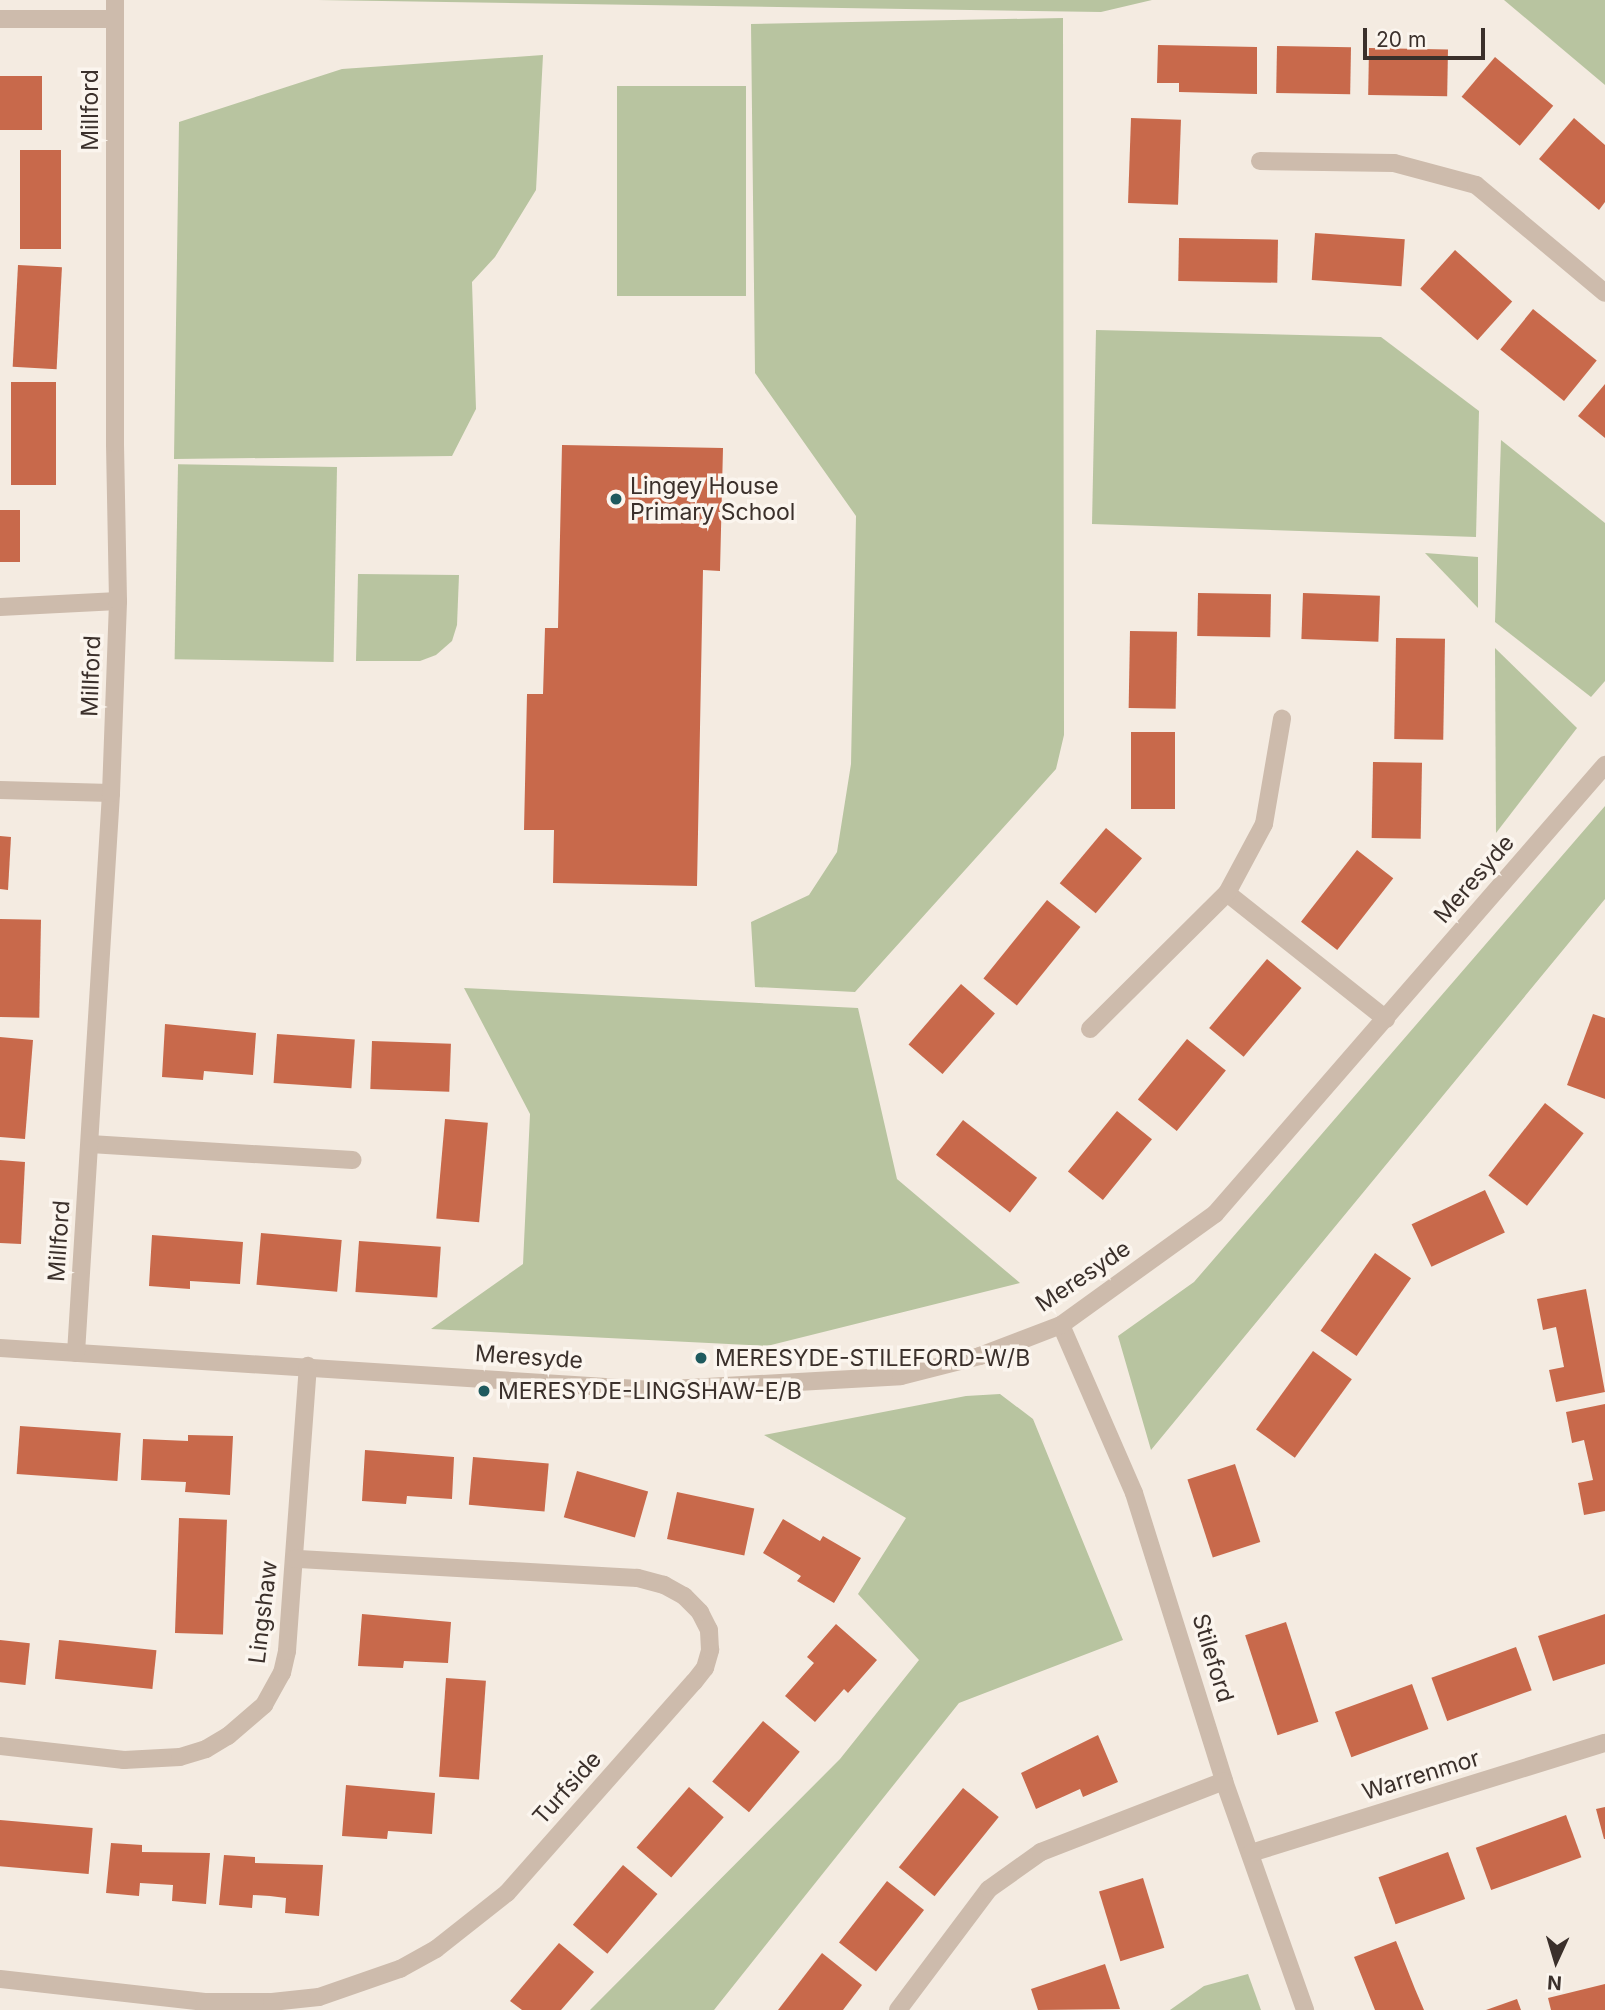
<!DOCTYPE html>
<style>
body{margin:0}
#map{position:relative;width:1605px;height:2010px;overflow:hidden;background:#f4ebe1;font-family:Inter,sans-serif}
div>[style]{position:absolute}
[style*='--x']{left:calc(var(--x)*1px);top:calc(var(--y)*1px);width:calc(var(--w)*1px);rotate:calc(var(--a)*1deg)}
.green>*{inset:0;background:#b8c4a0;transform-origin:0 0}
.building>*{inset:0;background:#c8694b;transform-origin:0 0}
.minor>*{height:18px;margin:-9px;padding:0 9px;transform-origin:9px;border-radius:9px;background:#cdbbac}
.dots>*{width:19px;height:19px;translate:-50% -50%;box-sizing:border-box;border:4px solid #fbf5ee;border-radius:50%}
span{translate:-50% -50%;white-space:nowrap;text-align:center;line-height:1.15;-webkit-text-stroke:7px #fbf5ee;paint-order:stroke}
.street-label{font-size:23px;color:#3b302b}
.poi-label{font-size:23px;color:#3b302b}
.left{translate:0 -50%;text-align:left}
.north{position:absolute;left:1521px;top:1926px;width:70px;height:70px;-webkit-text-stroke:5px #fbf5ee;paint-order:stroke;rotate:184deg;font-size:19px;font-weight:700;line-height:28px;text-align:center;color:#3b302b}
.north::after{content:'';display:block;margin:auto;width:24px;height:32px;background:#3b302b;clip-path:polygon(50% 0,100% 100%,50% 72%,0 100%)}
.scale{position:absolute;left:1363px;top:28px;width:122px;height:32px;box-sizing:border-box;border:4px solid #3b302b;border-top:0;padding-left:9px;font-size:21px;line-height:24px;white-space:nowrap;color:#3b302b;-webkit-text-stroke:5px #fbf5ee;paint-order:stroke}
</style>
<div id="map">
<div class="green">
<div style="clip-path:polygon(318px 0,1152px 0,1101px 12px)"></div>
<div style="clip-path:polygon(1504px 0,1605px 0,1605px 85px)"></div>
<div style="clip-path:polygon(1063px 18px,1064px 735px,1056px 769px,855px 992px,755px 987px,751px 922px,809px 895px,837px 852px,851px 764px,856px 516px,755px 373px,751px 24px)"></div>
<div style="clip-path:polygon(543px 55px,536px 190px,495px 257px,472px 282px,476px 409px,452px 456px,174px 459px,179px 122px,342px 69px)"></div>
<div style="left:617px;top:86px;width:129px;height:210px"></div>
<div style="clip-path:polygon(1096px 330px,1381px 337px,1479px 411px,1476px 537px,1092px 524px)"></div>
<div style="clip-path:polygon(1501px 440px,1605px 523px,1605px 681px,1591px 697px,1495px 622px)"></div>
<div style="left:337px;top:467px;width:195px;height:159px;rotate:91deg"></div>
<div style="clip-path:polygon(1425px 553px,1478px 557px,1478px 608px)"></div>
<div style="clip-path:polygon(358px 574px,459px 575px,457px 625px,452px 641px,436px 655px,420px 661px,356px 661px)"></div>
<div style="clip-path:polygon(1495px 648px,1577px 728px,1496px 833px)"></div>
<div style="clip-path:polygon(1605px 806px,1605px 899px,1151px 1450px,1118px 1336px,1194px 1282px)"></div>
<div style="clip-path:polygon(464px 988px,858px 1008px,897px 1179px,1020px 1283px,767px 1346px,431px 1329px,523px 1264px,530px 1114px)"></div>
<div style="clip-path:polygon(1000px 1394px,1033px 1419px,1123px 1640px,959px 1703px,714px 2010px,590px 2010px,840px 1759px,919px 1660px,858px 1594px,906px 1518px,764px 1435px,966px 1396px)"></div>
<div style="clip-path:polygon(1248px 1974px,1261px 2010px,1170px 2010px,1204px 1986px)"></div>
</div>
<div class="building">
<div style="clip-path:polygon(1158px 45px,1257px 47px,1257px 94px,1179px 92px,1179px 83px,1157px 83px)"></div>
<div style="left:1277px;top:46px;width:74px;height:47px;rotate:1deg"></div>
<div style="left:1369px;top:48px;width:79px;height:47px;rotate:1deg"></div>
<div style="left:1495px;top:57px;width:76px;height:52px;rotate:40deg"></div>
<div style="left:0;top:76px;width:42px;height:54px"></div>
<div style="left:1131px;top:118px;width:50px;height:85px;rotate:2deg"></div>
<div style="clip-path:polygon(1574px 118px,1605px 145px,1605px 202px,1599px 210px,1539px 159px)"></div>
<div style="left:20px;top:150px;width:41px;height:99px"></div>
<div style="left:1315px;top:233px;width:90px;height:47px;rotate:4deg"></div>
<div style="left:1179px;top:238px;width:99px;height:43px;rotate:1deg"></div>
<div style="left:1455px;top:250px;width:77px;height:52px;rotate:42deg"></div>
<div style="left:18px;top:265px;width:44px;height:102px;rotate:3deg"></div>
<div style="left:1533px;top:309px;width:82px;height:52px;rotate:39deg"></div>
<div style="left:11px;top:382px;width:45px;height:103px"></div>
<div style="clip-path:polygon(1605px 384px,1605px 438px,1578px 416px)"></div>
<div style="clip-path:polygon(562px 445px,723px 448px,720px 571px,703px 570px,697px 886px,553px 883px,554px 830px,524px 830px,527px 694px,543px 694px,545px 628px,558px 628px)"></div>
<div style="left:0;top:510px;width:20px;height:52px"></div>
<div style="left:1198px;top:593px;width:73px;height:43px;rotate:1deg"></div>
<div style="left:1303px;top:593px;width:77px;height:46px;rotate:2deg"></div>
<div style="left:1130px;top:631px;width:47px;height:77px;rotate:1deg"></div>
<div style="left:1396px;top:638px;width:49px;height:101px;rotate:1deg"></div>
<div style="left:1131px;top:732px;width:44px;height:77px"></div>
<div style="left:1373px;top:762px;width:49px;height:76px;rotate:1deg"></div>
<div style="left:1106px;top:828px;width:47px;height:72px;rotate:40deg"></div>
<div style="clip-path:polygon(0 836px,11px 837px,8px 890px,0 889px)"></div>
<div style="left:1357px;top:850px;width:46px;height:91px;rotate:38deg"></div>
<div style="left:1047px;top:900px;width:43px;height:101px;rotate:39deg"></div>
<div style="left:0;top:919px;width:41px;height:98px;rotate:1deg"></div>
<div style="left:1267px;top:959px;width:45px;height:90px;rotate:40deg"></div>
<div style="left:961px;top:984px;width:45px;height:80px;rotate:41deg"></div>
<div style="clip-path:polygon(1593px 1014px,1605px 1018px,1605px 1099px,1567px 1085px)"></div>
<div style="clip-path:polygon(165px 1024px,256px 1033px,253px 1075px,204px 1071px,203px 1080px,162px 1077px)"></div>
<div style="left:277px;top:1034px;width:78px;height:49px;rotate:4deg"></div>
<div style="clip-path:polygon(0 1037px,33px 1040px,25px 1139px,0 1137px)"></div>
<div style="left:1187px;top:1039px;width:50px;height:78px;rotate:39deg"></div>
<div style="left:372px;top:1041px;width:79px;height:48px;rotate:2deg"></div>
<div style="left:1545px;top:1103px;width:49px;height:92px;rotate:38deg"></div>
<div style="left:1117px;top:1111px;width:45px;height:78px;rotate:39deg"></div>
<div style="left:445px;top:1119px;width:43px;height:100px;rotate:5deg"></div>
<div style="left:963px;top:1120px;width:94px;height:44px;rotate:38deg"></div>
<div style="clip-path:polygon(0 1160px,25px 1162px,21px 1244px,0 1243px)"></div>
<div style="left:1485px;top:1190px;width:47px;height:81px;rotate:65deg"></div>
<div style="left:261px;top:1233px;width:81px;height:52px;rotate:5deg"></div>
<div style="clip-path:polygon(152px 1235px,243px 1242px,240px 1284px,190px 1281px,190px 1289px,149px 1286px)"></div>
<div style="left:359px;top:1241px;width:82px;height:51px;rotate:4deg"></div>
<div style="left:1375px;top:1253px;width:44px;height:95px;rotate:35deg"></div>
<div style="clip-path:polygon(1586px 1289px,1605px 1392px,1556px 1402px,1549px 1370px,1564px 1367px,1556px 1327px,1543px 1330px,1537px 1299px)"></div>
<div style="left:1313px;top:1351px;width:48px;height:97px;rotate:36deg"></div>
<div style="clip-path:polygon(1605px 1404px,1605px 1511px,1584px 1515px,1578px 1483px,1593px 1480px,1584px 1440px,1572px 1443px,1566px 1412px)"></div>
<div style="left:20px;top:1426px;width:101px;height:48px;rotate:4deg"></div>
<div style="clip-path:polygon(188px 1435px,233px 1436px,230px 1495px,185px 1492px,186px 1482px,141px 1480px,143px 1439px,188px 1441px)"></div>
<div style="clip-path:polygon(365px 1450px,454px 1457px,452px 1499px,407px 1496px,406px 1504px,362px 1501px)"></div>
<div style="left:473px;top:1457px;width:76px;height:48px;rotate:5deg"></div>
<div style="left:1235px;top:1464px;width:82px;height:50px;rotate:72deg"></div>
<div style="left:577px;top:1471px;width:74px;height:48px;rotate:16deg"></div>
<div style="left:677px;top:1492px;width:79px;height:48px;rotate:12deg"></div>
<div style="left:179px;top:1518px;width:48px;height:115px;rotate:2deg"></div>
<div style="clip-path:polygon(783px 1519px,820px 1541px,823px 1536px,861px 1558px,834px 1603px,797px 1581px,801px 1576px,763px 1553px)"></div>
<div style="clip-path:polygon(362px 1614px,451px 1622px,448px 1663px,404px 1661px,403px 1668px,358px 1666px)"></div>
<div style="clip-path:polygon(1605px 1614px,1605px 1664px,1553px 1681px,1538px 1636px)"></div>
<div style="left:1286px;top:1622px;width:105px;height:43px;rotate:72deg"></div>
<div style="clip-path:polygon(836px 1624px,877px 1660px,848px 1693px,844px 1689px,815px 1722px,785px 1696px,814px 1663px,807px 1657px)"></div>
<div style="left:0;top:1640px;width:30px;height:42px;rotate:6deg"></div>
<div style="left:59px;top:1640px;width:98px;height:39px;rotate:6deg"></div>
<div style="left:1516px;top:1647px;width:46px;height:90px;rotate:70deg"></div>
<div style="left:446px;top:1678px;width:40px;height:99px;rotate:4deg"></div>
<div style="left:1412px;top:1684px;width:48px;height:82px;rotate:70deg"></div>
<div style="left:763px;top:1721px;width:48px;height:79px;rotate:40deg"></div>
<div style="clip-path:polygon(1098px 1735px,1118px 1782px,1083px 1797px,1080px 1789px,1036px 1809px,1021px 1773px)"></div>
<div style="clip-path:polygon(346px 1785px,435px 1793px,432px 1834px,388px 1831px,387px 1839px,342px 1836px)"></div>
<div style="left:689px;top:1787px;width:46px;height:80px;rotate:41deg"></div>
<div style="left:963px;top:1788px;width:46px;height:102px;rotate:39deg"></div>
<div style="clip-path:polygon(1605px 1807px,1605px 1839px,1604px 1839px,1596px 1809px)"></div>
<div style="left:1566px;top:1815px;width:45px;height:96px;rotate:70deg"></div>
<div style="left:0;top:1820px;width:93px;height:46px;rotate:5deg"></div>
<div style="clip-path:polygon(111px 1843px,142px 1845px,142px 1852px,210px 1853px,206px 1904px,172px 1901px,173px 1885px,140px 1883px,139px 1896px,106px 1893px)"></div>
<div style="left:1448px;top:1852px;width:50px;height:74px;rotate:70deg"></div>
<div style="clip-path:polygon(224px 1855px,255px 1857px,255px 1863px,323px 1865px,319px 1916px,285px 1913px,286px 1898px,270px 1896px,253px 1895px,252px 1908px,219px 1905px)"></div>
<div style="left:623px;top:1865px;width:45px;height:78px;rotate:40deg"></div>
<div style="left:1143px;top:1878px;width:73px;height:46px;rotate:73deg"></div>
<div style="left:887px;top:1881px;width:47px;height:78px;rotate:38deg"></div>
<div style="clip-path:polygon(1396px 1941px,1415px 1989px,1424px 2010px,1375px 2010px,1354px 1957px)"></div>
<div style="clip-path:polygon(559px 1943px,594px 1972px,561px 2010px,522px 2010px,510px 2001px)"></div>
<div style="clip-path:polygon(822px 1953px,862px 1985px,843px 2010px,778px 2010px)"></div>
<div style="clip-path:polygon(1105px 1964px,1120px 2009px,1038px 2010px,1031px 1989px)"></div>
<div style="clip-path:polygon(1605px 1984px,1605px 2010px,1551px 2010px,1548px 1998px)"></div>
<div style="clip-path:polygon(1517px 1999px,1521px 2010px,1486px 2010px)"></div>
</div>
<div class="minor">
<div style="--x:0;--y:19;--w:114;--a:0"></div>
<div style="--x:1260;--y:161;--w:134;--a:0.9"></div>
<div style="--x:1394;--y:163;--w:85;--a:15"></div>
<div style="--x:1476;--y:185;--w:168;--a:39.9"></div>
<div style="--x:0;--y:607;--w:118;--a:-2.9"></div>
<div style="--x:0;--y:790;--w:111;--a:1.5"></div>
<div style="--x:1227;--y:893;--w:203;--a:38.4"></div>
<div style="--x:1090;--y:1029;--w:193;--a:-44.8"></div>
<div style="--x:1227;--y:893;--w:78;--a:-61.8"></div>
<div style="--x:1264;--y:824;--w:107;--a:-80.3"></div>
<div style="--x:90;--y:1144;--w:263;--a:3.5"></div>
<div style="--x:1061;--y:1325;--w:183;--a:66.5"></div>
<div style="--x:1134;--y:1493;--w:302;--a:72.6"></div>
<div style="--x:1224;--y:1781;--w:243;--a:70.5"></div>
<div style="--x:0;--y:1348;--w:654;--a:3.68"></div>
<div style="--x:653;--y:1390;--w:248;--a:-3.2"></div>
<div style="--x:901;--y:1376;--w:81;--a:-14.2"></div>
<div style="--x:980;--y:1356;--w:87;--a:-20.9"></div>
<div style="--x:1061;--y:1325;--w:190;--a:-35.8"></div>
<div style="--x:1215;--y:1214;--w:595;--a:-49.02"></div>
<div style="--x:76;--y:1353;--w:561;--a:-86.42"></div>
<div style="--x:111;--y:793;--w:192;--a:-87.9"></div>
<div style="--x:118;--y:601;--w:158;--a:-91.1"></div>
<div style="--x:115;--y:443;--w:443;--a:-90"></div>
<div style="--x:0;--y:1746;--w:125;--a:6.4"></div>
<div style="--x:124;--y:1760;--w:56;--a:-3.1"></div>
<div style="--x:180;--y:1757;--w:27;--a:-17"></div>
<div style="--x:206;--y:1749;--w:26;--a:-31"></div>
<div style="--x:228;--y:1736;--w:48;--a:-40.7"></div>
<div style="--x:264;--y:1705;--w:37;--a:-61"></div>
<div style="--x:282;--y:1673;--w:23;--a:-77"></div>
<div style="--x:287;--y:1651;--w:286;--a:-85.8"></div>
<div style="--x:1251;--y:1853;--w:371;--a:-17.3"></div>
<div style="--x:0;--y:1979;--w:206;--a:6.4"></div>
<div style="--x:205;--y:2002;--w:67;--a:0"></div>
<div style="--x:272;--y:2002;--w:47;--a:-6.1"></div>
<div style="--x:319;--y:1997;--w:86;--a:-19.1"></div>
<div style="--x:400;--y:1969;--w:41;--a:-29.1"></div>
<div style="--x:436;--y:1949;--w:90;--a:-38.3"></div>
<div style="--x:507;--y:1893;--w:282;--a:-48.5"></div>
<div style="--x:694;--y:1682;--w:18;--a:-52"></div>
<div style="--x:705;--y:1668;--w:19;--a:-74"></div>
<div style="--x:710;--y:1650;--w:20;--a:-93"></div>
<div style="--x:709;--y:1630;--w:20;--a:-117"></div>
<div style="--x:700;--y:1612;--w:23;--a:-135"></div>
<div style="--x:684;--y:1596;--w:23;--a:-151"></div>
<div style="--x:664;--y:1585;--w:28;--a:-165"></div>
<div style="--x:637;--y:1578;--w:343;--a:-176.8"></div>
<div style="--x:898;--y:2010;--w:151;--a:-53.1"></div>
<div style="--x:989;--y:1889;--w:64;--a:-35.4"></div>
<div style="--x:1041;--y:1852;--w:196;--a:-21.2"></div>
</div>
<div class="dots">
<div style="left:616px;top:499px;background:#1f5a5e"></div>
<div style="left:701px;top:1358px;background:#1f5a5e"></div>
<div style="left:484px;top:1391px;background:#1f5a5e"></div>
</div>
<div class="street-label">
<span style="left:90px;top:110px;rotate:-90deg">Millford</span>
<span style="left:91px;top:676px;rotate:-88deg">Millford</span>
<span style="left:1474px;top:879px;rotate:-49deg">Meresyde</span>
<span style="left:59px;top:1241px;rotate:-86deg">Millford</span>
<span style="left:1083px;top:1276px;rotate:-34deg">Meresyde</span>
<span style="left:529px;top:1357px;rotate:4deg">Meresyde</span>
<span style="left:263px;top:1612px;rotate:-83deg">Lingshaw</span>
<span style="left:1213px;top:1658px;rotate:73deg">Stileford</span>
<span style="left:1421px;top:1775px;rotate:-17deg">Warrenmor</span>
<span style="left:567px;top:1788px;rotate:-48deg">Turfside</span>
</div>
<div class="poi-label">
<span class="left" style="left:630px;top:499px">Lingey House<br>Primary School</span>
<span class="left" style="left:715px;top:1358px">MERESYDE-STILEFORD-W/B</span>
<span class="left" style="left:498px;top:1391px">MERESYDE-LINGSHAW-E/B</span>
</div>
<div class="north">N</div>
<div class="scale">20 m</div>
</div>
